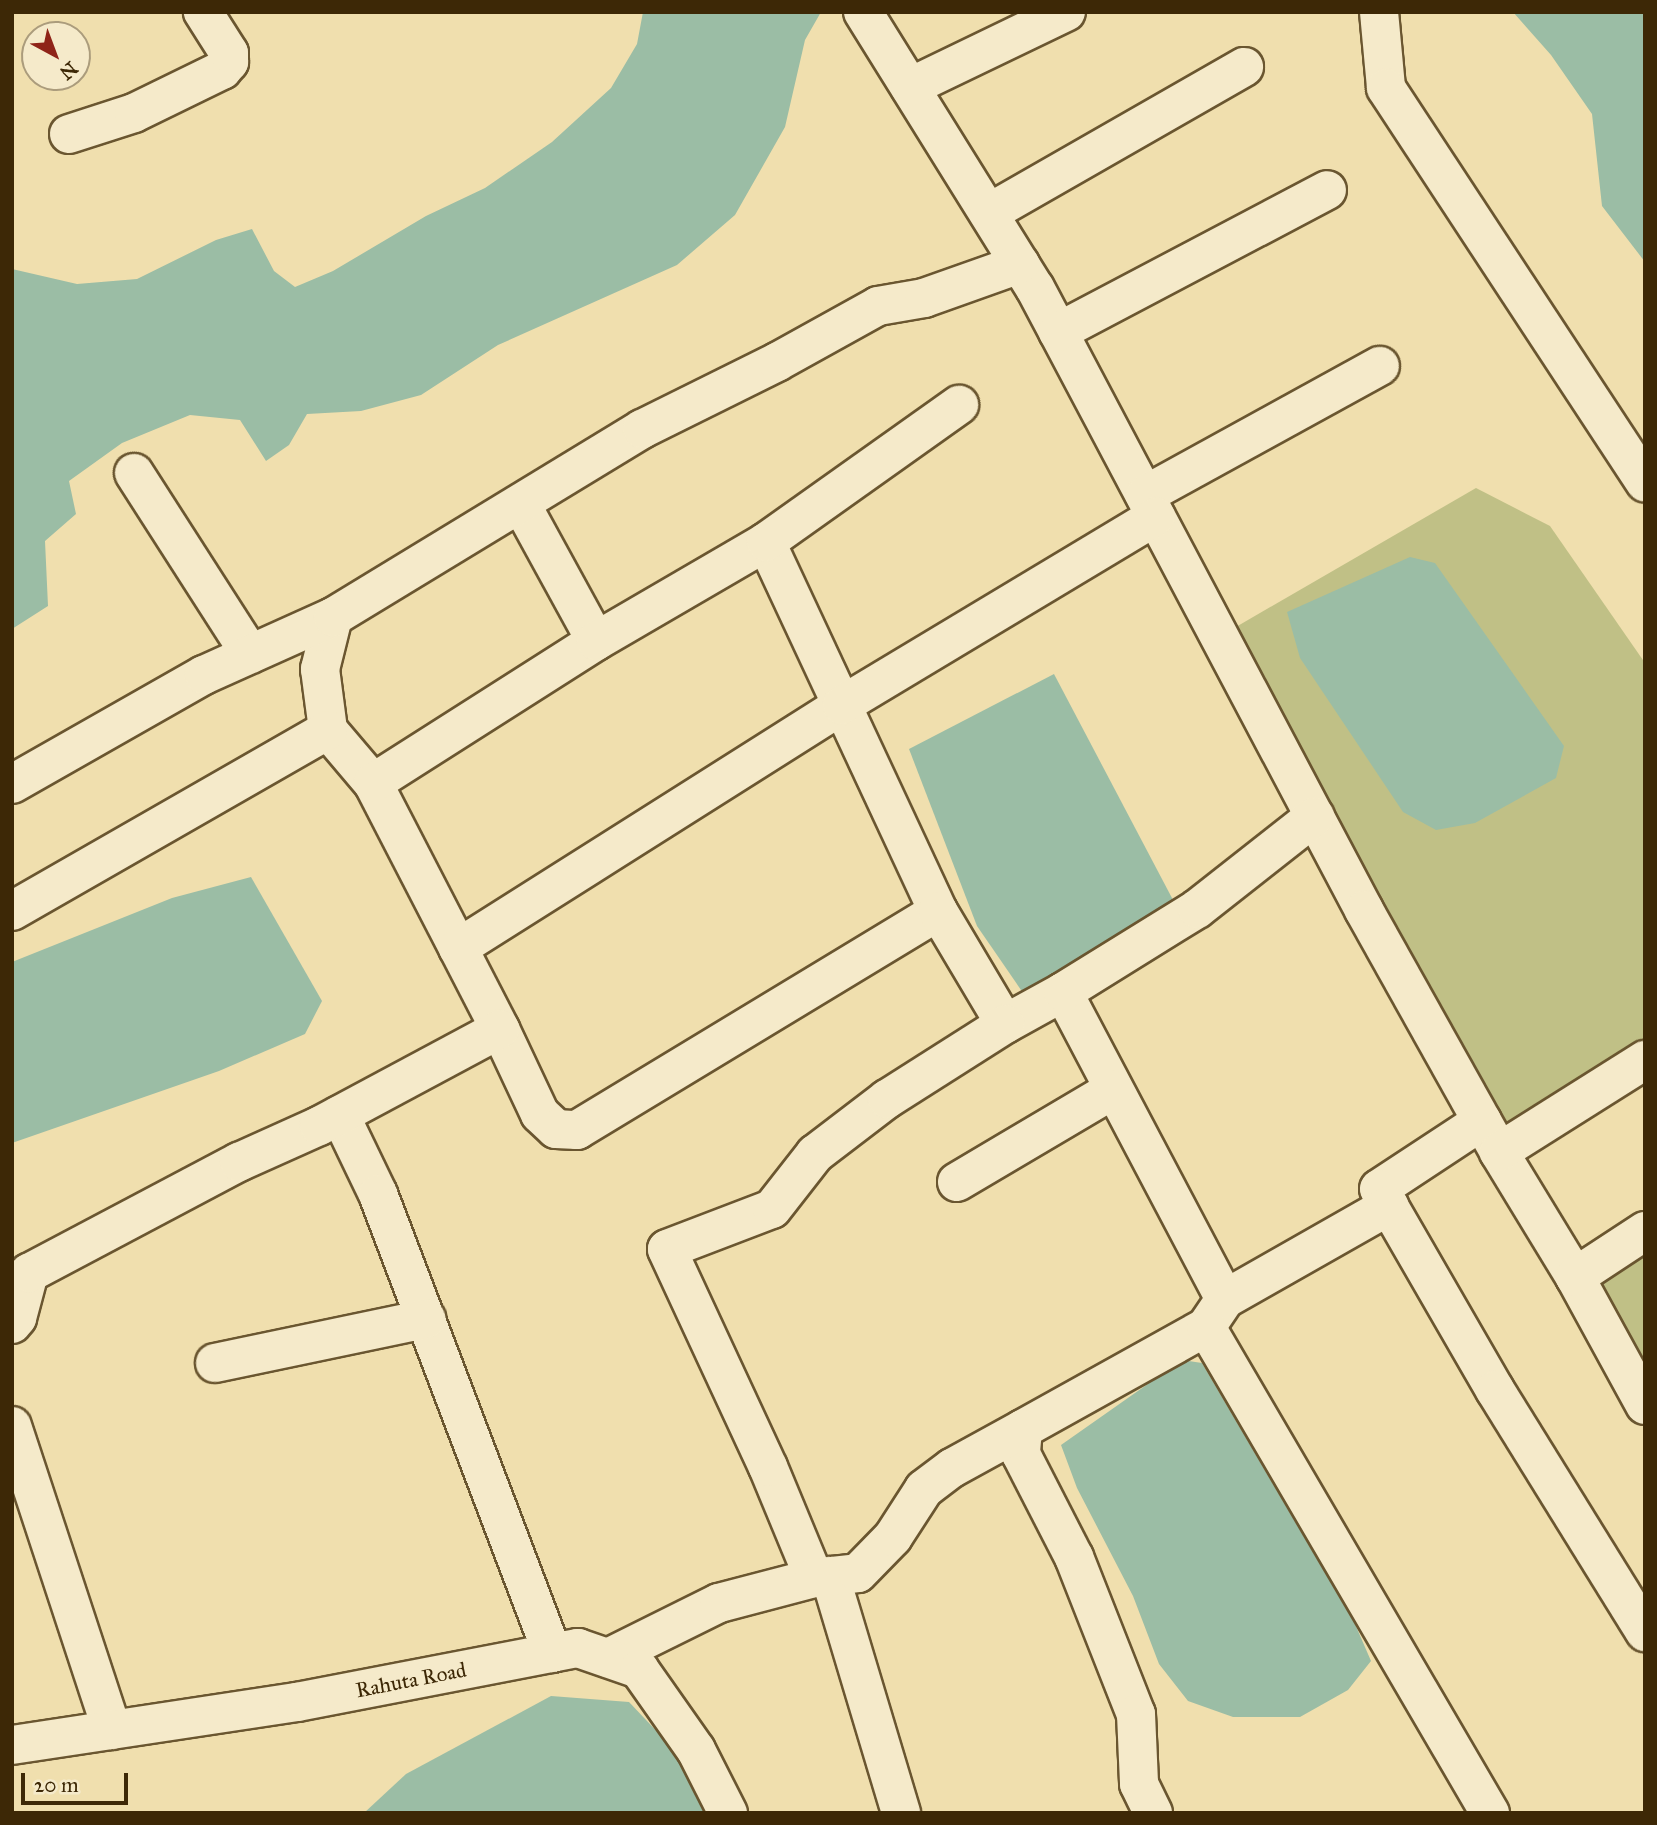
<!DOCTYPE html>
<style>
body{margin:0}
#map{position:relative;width:1657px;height:1825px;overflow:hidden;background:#f0dfae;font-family:"IM FELL Great Primer",serif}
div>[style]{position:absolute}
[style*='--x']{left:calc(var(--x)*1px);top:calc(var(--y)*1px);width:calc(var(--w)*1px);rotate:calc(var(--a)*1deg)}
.green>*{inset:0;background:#c0c086}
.water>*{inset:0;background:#9bbda5}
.roads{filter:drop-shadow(2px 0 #6a5630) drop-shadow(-2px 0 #6a5630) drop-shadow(0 2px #6a5630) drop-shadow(0 -2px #6a5630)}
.street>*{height:38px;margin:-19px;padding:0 19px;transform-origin:19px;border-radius:19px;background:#f5eaca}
span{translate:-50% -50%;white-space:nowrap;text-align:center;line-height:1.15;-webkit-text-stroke:6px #f5eaca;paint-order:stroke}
.street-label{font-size:21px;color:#3d2806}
.frame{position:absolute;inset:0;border:14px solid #3d2806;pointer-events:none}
.north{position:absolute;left:21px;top:21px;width:70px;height:70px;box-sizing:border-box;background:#f5eaca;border:2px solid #ab9c7c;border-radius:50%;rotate:139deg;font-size:19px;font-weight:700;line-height:28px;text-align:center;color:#3d2806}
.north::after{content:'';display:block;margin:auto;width:24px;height:32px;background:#8f2418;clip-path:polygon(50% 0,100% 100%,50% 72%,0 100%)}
.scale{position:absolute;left:21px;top:1773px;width:107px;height:32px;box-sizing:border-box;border:4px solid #3d2806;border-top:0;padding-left:9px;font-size:21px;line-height:24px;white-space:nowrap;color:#3d2806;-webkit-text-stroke:5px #f5eaca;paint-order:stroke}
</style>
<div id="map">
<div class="green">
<div style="clip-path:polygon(1476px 488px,1550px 526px,1645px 663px,1645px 1047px,1507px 1136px,1229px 631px)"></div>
<div style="clip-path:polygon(1645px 1251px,1645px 1364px,1601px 1280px)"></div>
</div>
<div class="water">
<div style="clip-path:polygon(643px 12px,821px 12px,805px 40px,785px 127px,735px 215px,677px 265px,498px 345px,421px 395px,361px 411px,307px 414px,289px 445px,266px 461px,240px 420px,190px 415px,122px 443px,69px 481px,76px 514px,45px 541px,48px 606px,12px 629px,12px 269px,77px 284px,137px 279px,216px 240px,252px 229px,274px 271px,295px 287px,333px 271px,426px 216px,485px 188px,552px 142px,611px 88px,637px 44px)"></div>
<div style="clip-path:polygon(1513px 12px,1645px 12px,1645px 262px,1602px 206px,1592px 114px,1551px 55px)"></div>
<div style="clip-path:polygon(1410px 557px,1435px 563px,1564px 746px,1556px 778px,1475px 823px,1436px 830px,1403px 812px,1300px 658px,1287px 612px)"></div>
<div style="clip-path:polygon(1054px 674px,1182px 917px,1030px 1003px,977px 926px,909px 749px)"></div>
<div style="clip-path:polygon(251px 877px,322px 1001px,305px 1034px,219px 1071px,12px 1143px,12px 962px,172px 898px)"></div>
<div style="clip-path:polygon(1182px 1360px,1202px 1363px,1355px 1624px,1371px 1661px,1348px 1690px,1300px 1717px,1233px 1717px,1188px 1701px,1159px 1664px,1133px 1596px,1077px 1488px,1061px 1445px)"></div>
<div style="clip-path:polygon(551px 1696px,629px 1702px,684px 1760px,712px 1813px,364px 1813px,406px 1774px)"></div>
</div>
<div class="roads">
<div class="street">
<div style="--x:863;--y:12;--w:325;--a:58.1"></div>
<div style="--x:1035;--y:288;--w:704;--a:62.12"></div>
<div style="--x:1364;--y:910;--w:277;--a:60.8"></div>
<div style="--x:1499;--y:1152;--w:146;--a:58.7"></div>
<div style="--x:1575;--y:1277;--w:146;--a:61.3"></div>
<div style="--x:1379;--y:12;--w:76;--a:84.7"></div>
<div style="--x:1386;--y:88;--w:472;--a:56.7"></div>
<div style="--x:910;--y:87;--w:173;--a:-25.7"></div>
<div style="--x:69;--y:134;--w:68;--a:-17.9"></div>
<div style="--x:134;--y:113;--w:98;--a:-26"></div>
<div style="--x:222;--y:70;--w:11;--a:-49"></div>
<div style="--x:229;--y:62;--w:9;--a:-90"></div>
<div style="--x:229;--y:53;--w:49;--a:-122.4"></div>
<div style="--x:989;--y:213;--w:294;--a:-29.8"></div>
<div style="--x:1058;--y:332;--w:304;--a:-27.8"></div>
<div style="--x:134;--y:473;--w:215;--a:57.3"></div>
<div style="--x:1145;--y:495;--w:268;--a:-28.8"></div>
<div style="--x:521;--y:504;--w:156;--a:61.3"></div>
<div style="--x:333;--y:617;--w:54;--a:104"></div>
<div style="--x:320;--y:669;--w:62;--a:82.5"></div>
<div style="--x:328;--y:730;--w:70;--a:49.7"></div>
<div style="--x:373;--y:783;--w:277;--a:62.7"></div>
<div style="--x:500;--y:1029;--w:94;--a:64.8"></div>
<div style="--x:540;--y:1114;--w:22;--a:43"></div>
<div style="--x:556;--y:1129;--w:21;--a:3"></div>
<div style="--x:577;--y:1130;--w:422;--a:-31.2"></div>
<div style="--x:938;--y:911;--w:407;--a:-115"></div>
<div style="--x:373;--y:783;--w:264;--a:-32.5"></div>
<div style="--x:596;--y:641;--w:197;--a:-30.2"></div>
<div style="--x:766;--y:542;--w:237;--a:-35.4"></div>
<div style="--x:12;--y:784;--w:221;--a:-29.6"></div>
<div style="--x:204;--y:675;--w:141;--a:-24.2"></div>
<div style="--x:333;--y:617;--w:362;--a:-31.3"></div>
<div style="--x:642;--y:429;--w:151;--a:-26.4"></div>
<div style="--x:777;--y:362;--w:115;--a:-29"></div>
<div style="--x:878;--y:306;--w:47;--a:-9.9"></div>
<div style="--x:924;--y:298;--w:102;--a:-19.5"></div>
<div style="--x:12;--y:911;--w:364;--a:-29.8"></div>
<div style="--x:938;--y:911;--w:131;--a:59.3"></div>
<div style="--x:1005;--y:1024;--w:66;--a:-28.9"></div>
<div style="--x:1063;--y:992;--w:347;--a:62.2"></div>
<div style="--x:1225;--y:1299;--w:34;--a:124"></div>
<div style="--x:1206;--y:1327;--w:210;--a:150.9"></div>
<div style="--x:1023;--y:1429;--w:25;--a:95"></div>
<div style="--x:1021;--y:1454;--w:116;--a:62.8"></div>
<div style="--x:1074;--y:1557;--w:169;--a:68.5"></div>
<div style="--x:1136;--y:1714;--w:70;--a:87.5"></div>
<div style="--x:1139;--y:1784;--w:32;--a:64"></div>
<div style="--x:458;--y:948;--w:454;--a:-32.3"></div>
<div style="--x:842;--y:705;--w:366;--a:-31"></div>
<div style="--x:1063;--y:992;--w:158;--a:-31.8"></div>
<div style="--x:1197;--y:909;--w:150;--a:-38.2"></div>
<div style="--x:340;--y:1115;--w:88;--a:64.3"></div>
<div style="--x:378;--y:1194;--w:491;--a:69.2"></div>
<div style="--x:1482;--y:1121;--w:123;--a:146.6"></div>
<div style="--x:1379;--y:1189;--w:232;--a:60"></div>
<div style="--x:1495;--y:1390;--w:285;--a:58.2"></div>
<div style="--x:1499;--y:1152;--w:173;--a:-32.2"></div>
<div style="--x:957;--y:1182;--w:182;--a:-30.6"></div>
<div style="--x:1575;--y:1277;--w:84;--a:-33.3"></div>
<div style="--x:1225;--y:1299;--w:189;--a:-29.6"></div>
<div style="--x:12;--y:1324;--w:8;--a:-50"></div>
<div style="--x:17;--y:1318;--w:47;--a:-75.1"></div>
<div style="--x:29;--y:1273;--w:238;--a:-27.9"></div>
<div style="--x:239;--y:1162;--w:88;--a:-24.2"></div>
<div style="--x:319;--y:1126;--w:205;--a:-28.2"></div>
<div style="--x:1206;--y:1327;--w:563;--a:59.7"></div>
<div style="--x:215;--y:1363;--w:216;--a:-11.8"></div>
<div style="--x:12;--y:1426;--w:320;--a:71.8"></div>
<div style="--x:830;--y:1576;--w:247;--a:73.3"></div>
<div style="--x:814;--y:1578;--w:120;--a:-112.5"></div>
<div style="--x:768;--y:1467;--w:240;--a:-114.9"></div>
<div style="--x:667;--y:1249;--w:112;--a:-20.9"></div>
<div style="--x:772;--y:1209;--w:70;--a:-52"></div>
<div style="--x:815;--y:1154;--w:91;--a:-37.4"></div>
<div style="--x:887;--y:1099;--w:140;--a:-32.4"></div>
<div style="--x:608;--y:1658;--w:124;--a:-26.4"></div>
<div style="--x:719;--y:1603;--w:98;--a:-14.7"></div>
<div style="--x:814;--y:1578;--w:44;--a:-6.5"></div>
<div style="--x:858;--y:1573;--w:50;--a:-45.8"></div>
<div style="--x:893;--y:1537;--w:57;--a:-57.1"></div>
<div style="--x:924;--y:1489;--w:35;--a:-37"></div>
<div style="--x:952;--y:1468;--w:81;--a:-28.8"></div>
<div style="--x:12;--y:1745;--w:288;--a:-8.6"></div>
<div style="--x:297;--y:1702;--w:286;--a:-10.9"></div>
<div style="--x:578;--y:1648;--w:65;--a:19"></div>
<div style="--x:639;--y:1669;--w:99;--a:54.9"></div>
<div style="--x:696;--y:1750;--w:71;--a:63.1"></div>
</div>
</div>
<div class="street-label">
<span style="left:411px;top:1680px;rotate:-11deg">Rahuta Road</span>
</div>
<div class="frame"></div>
<div class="north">N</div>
<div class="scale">20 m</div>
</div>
